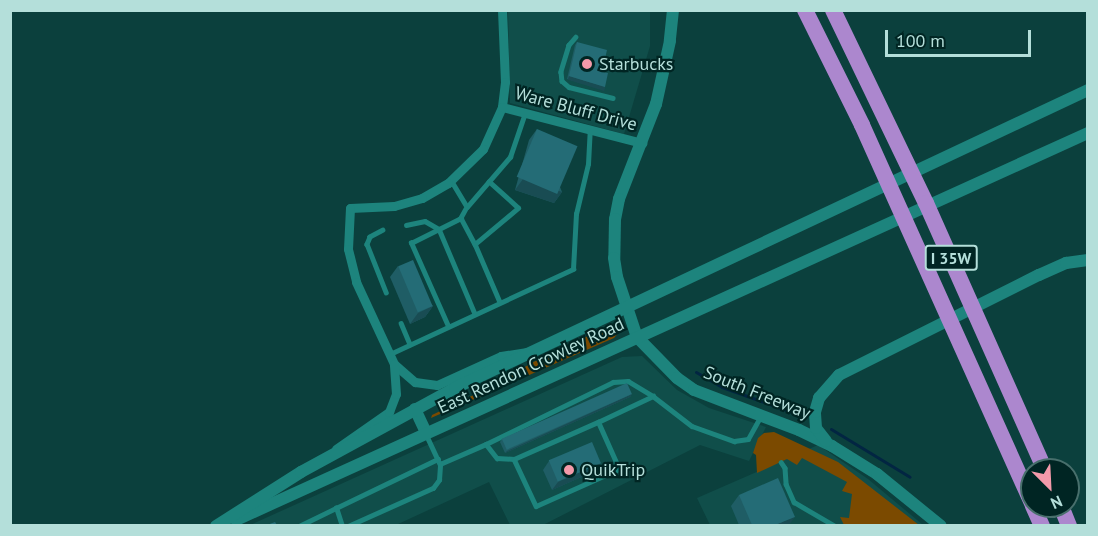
<!DOCTYPE html>
<style>
body{margin:0}
#map{position:relative;width:1098px;height:536px;overflow:hidden;background:#0b403d;font-family:"PT Sans",sans-serif}
div>[style]{position:absolute}
[style*='--x']{left:calc(var(--x)*1px);top:calc(var(--y)*1px);width:calc(var(--w)*1px);rotate:calc(var(--a)*1deg)}
.built>*{inset:0;background:#104e4a}
.green>*{inset:0;background:#7b4a00}
.stream>*{height:3px;margin:-1.5px;padding:0 1.5px;transform-origin:1.5px;border-radius:1.5px;background:#022542}
.lane>*{height:4.5px;margin:-2.25px;padding:0 2.25px;transform-origin:2.25px;border-radius:2.25px;background:#1d847d}
.street>*{height:9px;margin:-4.5px;padding:0 4.5px;transform-origin:4.5px;border-radius:4.5px;background:#1d847d}
.secondary>*{height:12px;margin:-6px;padding:0 6px;transform-origin:6px;border-radius:6px;background:#1d847d}
.highway>*{height:16px;margin:-8px;padding:0 8px;transform-origin:8px;border-radius:8px;background:#ac87ce}
.wall>*{inset:0;background:#1f5d65}
.shaded-wall>*{inset:0;background:#194c53;transform-origin:0 0}
.building>*{inset:0;background:#246c76;transform-origin:0 0}
.dots>*{width:16px;height:16px;translate:-50% -50%;box-sizing:border-box;border:3px solid #002523;border-radius:50%}
span{translate:-50% -50%;white-space:nowrap;text-align:center;line-height:1.15;-webkit-text-stroke:4.5px #002523;paint-order:stroke}
.shield-label span{padding:2px 4px;background:#002523;border:2px solid;border-radius:4px;-webkit-text-stroke-width:0}
.shield-label{font-size:16px;color:#b4dfda;font-weight:700}
.poi-label{font-size:18px;color:#b4dfda}
.left{translate:0 -50%;text-align:left}
.street-label{font-size:18px;color:#b4dfda}
.frame{position:absolute;inset:0;border:12px solid #b4dfda;pointer-events:none}
.north{position:absolute;left:1020px;top:458px;width:60px;height:60px;box-sizing:border-box;background:#002523;border:2px solid #486f6c;border-radius:50%;rotate:156deg;font-size:16px;font-weight:700;line-height:24px;text-align:center;color:#b4dfda}
.north::after{content:'';display:block;margin:auto;width:21px;height:27px;background:#f39aaa;clip-path:polygon(50% 0,100% 100%,50% 72%,0 100%)}
.scale{position:absolute;left:885px;top:30px;width:146px;height:27px;box-sizing:border-box;border:3px solid #b4dfda;border-top:0;padding-left:8px;font-size:18px;line-height:21px;white-space:nowrap;color:#b4dfda;-webkit-text-stroke:4px #002523;paint-order:stroke}
</style>
<div id="map">
<div class="built">
<div style="clip-path:polygon(508px 11px,650px 11px,650px 46px,624px 134px,510px 103px)"></div>
<div style="clip-path:polygon(642px 356px,677px 390px,709px 408px,766px 427px,749px 461px,700px 445px,543px 525px,510px 525px,489px 482px,396px 525px,248px 526px,622px 357px)"></div>
<div style="clip-path:polygon(818px 445px,868px 479px,923px 525px,710px 525px,697px 498px)"></div>
</div>
<div class="green">
<div style="clip-path:polygon(621px 321px,622px 329px,614px 338px,431px 418px,432px 415px,488px 388px,546px 355px)"></div>
<div style="clip-path:polygon(774px 432px,838px 462px,919px 525px,844px 525px,840px 517px,849px 518px,852px 494px,842px 491px,847px 482px,802px 458px,797px 465px,787px 459px,757px 473px,756px 455px,753px 453px,758px 438px,764px 433px)"></div>
</div>
<div class="stream">
<div style="--x:696;--y:372;--w:30;--a:30"></div>
<div style="--x:722;--y:387;--w:86;--a:19.7"></div>
<div style="--x:831;--y:429;--w:92;--a:31.3"></div>
</div>
<div class="lane">
<div style="--x:576;--y:37;--w:11;--a:131"></div>
<div style="--x:569;--y:45;--w:28;--a:107"></div>
<div style="--x:561;--y:72;--w:9;--a:84"></div>
<div style="--x:562;--y:81;--w:9;--a:41"></div>
<div style="--x:569;--y:87;--w:45;--a:14"></div>
<div style="--x:451;--y:180;--w:31;--a:59"></div>
<div style="--x:467;--y:207;--w:13;--a:119"></div>
<div style="--x:461;--y:218;--w:30;--a:62"></div>
<div style="--x:475;--y:244;--w:56;--a:-39.9"></div>
<div style="--x:518;--y:208;--w:39;--a:-138"></div>
<div style="--x:467;--y:207;--w:66;--a:-49.3"></div>
<div style="--x:510;--y:157;--w:46;--a:-71.2"></div>
<div style="--x:406;--y:225;--w:19;--a:-12"></div>
<div style="--x:425;--y:221;--w:16;--a:30"></div>
<div style="--x:439;--y:229;--w:92;--a:67"></div>
<div style="--x:383;--y:230;--w:15;--a:152"></div>
<div style="--x:370;--y:237;--w:8;--a:113"></div>
<div style="--x:367;--y:244;--w:52;--a:68.4"></div>
<div style="--x:475;--y:244;--w:63;--a:66.7"></div>
<div style="--x:401;--y:323;--w:23;--a:67"></div>
<div style="--x:448;--y:326;--w:91;--a:-114"></div>
<div style="--x:411;--y:243;--w:56;--a:-26.6"></div>
<div style="--x:390;--y:354;--w:202;--a:-24.9"></div>
<div style="--x:573;--y:269;--w:55;--a:-86.9"></div>
<div style="--x:576;--y:214;--w:51;--a:-76.5"></div>
<div style="--x:588;--y:164;--w:34;--a:-87"></div>
<div style="--x:426;--y:434;--w:33;--a:65"></div>
<div style="--x:440;--y:464;--w:50;--a:-23.5"></div>
<div style="--x:486;--y:444;--w:18;--a:52"></div>
<div style="--x:497;--y:458;--w:17;--a:3"></div>
<div style="--x:514;--y:459;--w:52;--a:64.9"></div>
<div style="--x:536;--y:506;--w:91;--a:-24"></div>
<div style="--x:619;--y:469;--w:51;--a:-114.1"></div>
<div style="--x:598;--y:422;--w:61;--a:-25.3"></div>
<div style="--x:653;--y:396;--w:49;--a:37.6"></div>
<div style="--x:692;--y:426;--w:45;--a:19.7"></div>
<div style="--x:734;--y:441;--w:14;--a:-8"></div>
<div style="--x:748;--y:439;--w:26;--a:-61"></div>
<div style="--x:486;--y:444;--w:141;--a:-26"></div>
<div style="--x:613;--y:382;--w:15;--a:-4"></div>
<div style="--x:628;--y:381;--w:29;--a:31"></div>
<div style="--x:514;--y:459;--w:92;--a:-23.8"></div>
<div style="--x:781;--y:462;--w:7;--a:56"></div>
<div style="--x:785;--y:468;--w:16;--a:86"></div>
<div style="--x:786;--y:484;--w:20;--a:66"></div>
<div style="--x:794;--y:502;--w:48;--a:30.3"></div>
<div style="--x:299;--y:526;--w:41;--a:-25.9"></div>
<div style="--x:342;--y:526;--w:19;--a:-108"></div>
<div style="--x:336;--y:508;--w:113;--a:-25.7"></div>
<div style="--x:348;--y:526;--w:93;--a:-24.1"></div>
<div style="--x:433;--y:488;--w:10;--a:-53"></div>
<div style="--x:439;--y:480;--w:16;--a:-86"></div>
</div>
<div class="street">
<div style="--x:502;--y:10;--w:72;--a:87.6"></div>
<div style="--x:505;--y:82;--w:25;--a:97"></div>
<div style="--x:502;--y:107;--w:46;--a:114.3"></div>
<div style="--x:483;--y:149;--w:49;--a:135.8"></div>
<div style="--x:448;--y:183;--w:30;--a:150"></div>
<div style="--x:422;--y:198;--w:29;--a:164"></div>
<div style="--x:394;--y:206;--w:44;--a:177.4"></div>
<div style="--x:350;--y:208;--w:41;--a:92.8"></div>
<div style="--x:348;--y:249;--w:34;--a:76"></div>
<div style="--x:356;--y:282;--w:90;--a:65.1"></div>
<div style="--x:394;--y:364;--w:28;--a:41"></div>
<div style="--x:415;--y:382;--w:22;--a:8"></div>
<div style="--x:437;--y:385;--w:70;--a:-24.4"></div>
<div style="--x:501;--y:356;--w:25;--a:-9"></div>
<div style="--x:502;--y:107;--w:145;--a:14.4"></div>
<div style="--x:336;--y:449;--w:65;--a:-34.9"></div>
<div style="--x:389;--y:412;--w:19;--a:-69"></div>
<div style="--x:396;--y:394;--w:30;--a:-94"></div>
</div>
<div class="secondary">
<div style="--x:673;--y:10;--w:31;--a:96"></div>
<div style="--x:670;--y:41;--w:65;--a:102.5"></div>
<div style="--x:656;--y:104;--w:102;--a:111.3"></div>
<div style="--x:619;--y:199;--w:20;--a:101"></div>
<div style="--x:615;--y:219;--w:39;--a:91"></div>
<div style="--x:614;--y:258;--w:19;--a:81"></div>
<div style="--x:617;--y:277;--w:63;--a:71.6"></div>
<div style="--x:637;--y:337;--w:57;--a:45.7"></div>
<div style="--x:677;--y:378;--w:21;--a:35"></div>
<div style="--x:694;--y:390;--w:112;--a:20.9"></div>
<div style="--x:799;--y:430;--w:37;--a:26"></div>
<div style="--x:832;--y:446;--w:53;--a:31.9"></div>
<div style="--x:877;--y:474;--w:82;--a:39.1"></div>
<div style="--x:415;--y:409;--w:26;--a:65"></div>
<div style="--x:826;--y:441;--w:16;--a:-128"></div>
<div style="--x:816;--y:428;--w:16;--a:-94"></div>
<div style="--x:815;--y:412;--w:15;--a:-74"></div>
<div style="--x:819;--y:398;--w:30;--a:-49"></div>
<div style="--x:839;--y:375;--w:224;--a:-26.6"></div>
<div style="--x:1039;--y:275;--w:30;--a:-24"></div>
<div style="--x:1066;--y:263;--w:22;--a:-8"></div>
<div style="--x:236;--y:520;--w:936;--a:-24.43"></div>
<div style="--x:216;--y:526;--w:101;--a:-32.4"></div>
<div style="--x:301;--y:472;--w:175;--a:-28.6"></div>
<div style="--x:455;--y:388;--w:700;--a:-25.21"></div>
</div>
<div class="highway">
<div style="--x:805;--y:10;--w:128;--a:63.6"></div>
<div style="--x:862;--y:125;--w:415;--a:65.8"></div>
<div style="--x:833;--y:10;--w:214;--a:64.3"></div>
<div style="--x:926;--y:203;--w:292;--a:66"></div>
<div style="--x:1033;--y:506;--w:22;--a:66"></div>
<div style="--x:1061;--y:506;--w:22;--a:68"></div>
</div>
<div class="wall">
<div style="clip-path:polygon(577px 42px,602px 72px,605px 87px,603px 90px,567px 79px,575px 45px)"></div>
<div style="clip-path:polygon(537px 129px,562px 192px,554px 203px,515px 190px,529px 140px)"></div>
<div style="clip-path:polygon(398px 266px,433px 306px,425px 317px,410px 324px,390px 277px)"></div>
<div style="clip-path:polygon(632px 394px,630px 397px,505px 453px,500px 442px,502px 439px)"></div>
<div style="clip-path:polygon(549px 461px,595px 471px,552px 490px,543px 470px)"></div>
<div style="clip-path:polygon(739px 495px,789px 525px,739px 525px,731px 506px)"></div>
</div>
<div class="shaded-wall">
<div style="left:569px;top:76px;width:38px;height:4px;rotate:17deg"></div>
<div style="clip-path:polygon(523px 179px,562px 192px,554px 203px,515px 190px)"></div>
<div style="clip-path:polygon(433px 306px,425px 317px,410px 324px,418px 313px)"></div>
<div style="clip-path:polygon(632px 394px,630px 397px,505px 453px,507px 451px)"></div>
<div style="clip-path:polygon(601px 463px,595px 471px,552px 490px,558px 482px)"></div>
<div style="clip-path:polygon(795px 517px,789px 525px,775px 525px)"></div>
</div>
<div class="building">
<div style="clip-path:polygon(577px 42px,607px 50px,602px 72px,608px 73px,605px 87px,569px 76px)"></div>
<div style="left:537px;top:129px;width:44px;height:52px;rotate:23deg"></div>
<div style="left:413px;top:260px;width:50px;height:16px;rotate:67deg"></div>
<div style="left:627px;top:383px;width:12px;height:137px;rotate:66deg"></div>
<div style="left:592px;top:442px;width:23px;height:47px;rotate:67deg"></div>
<div style="clip-path:polygon(778px 478px,795px 517px,775px 525px,752px 525px,739px 495px)"></div>
<div style="clip-path:polygon(275px 522px,277px 525px,267px 525px)"></div>
</div>
<div class="dots">
<div style="left:587px;top:64px;background:#f39aaa"></div>
<div style="left:569px;top:470px;background:#f39aaa"></div>
</div>
<div class="shield-label">
<span style="left:951px;top:258px">I 35W</span>
</div>
<div class="poi-label">
<span class="left" style="left:599px;top:64px">Starbucks</span>
<span class="left" style="left:581px;top:470px">QuikTrip</span>
</div>
<div class="street-label">
<span style="left:576px;top:109px;rotate:15deg">Ware Bluff Drive</span>
<span style="left:531px;top:366px;rotate:-25deg">East Rendon Crowley Road</span>
<span style="left:757px;top:393px;rotate:22deg">South Freeway</span>
</div>
<div class="frame"></div>
<div class="north">N</div>
<div class="scale">100 m</div>
</div>
